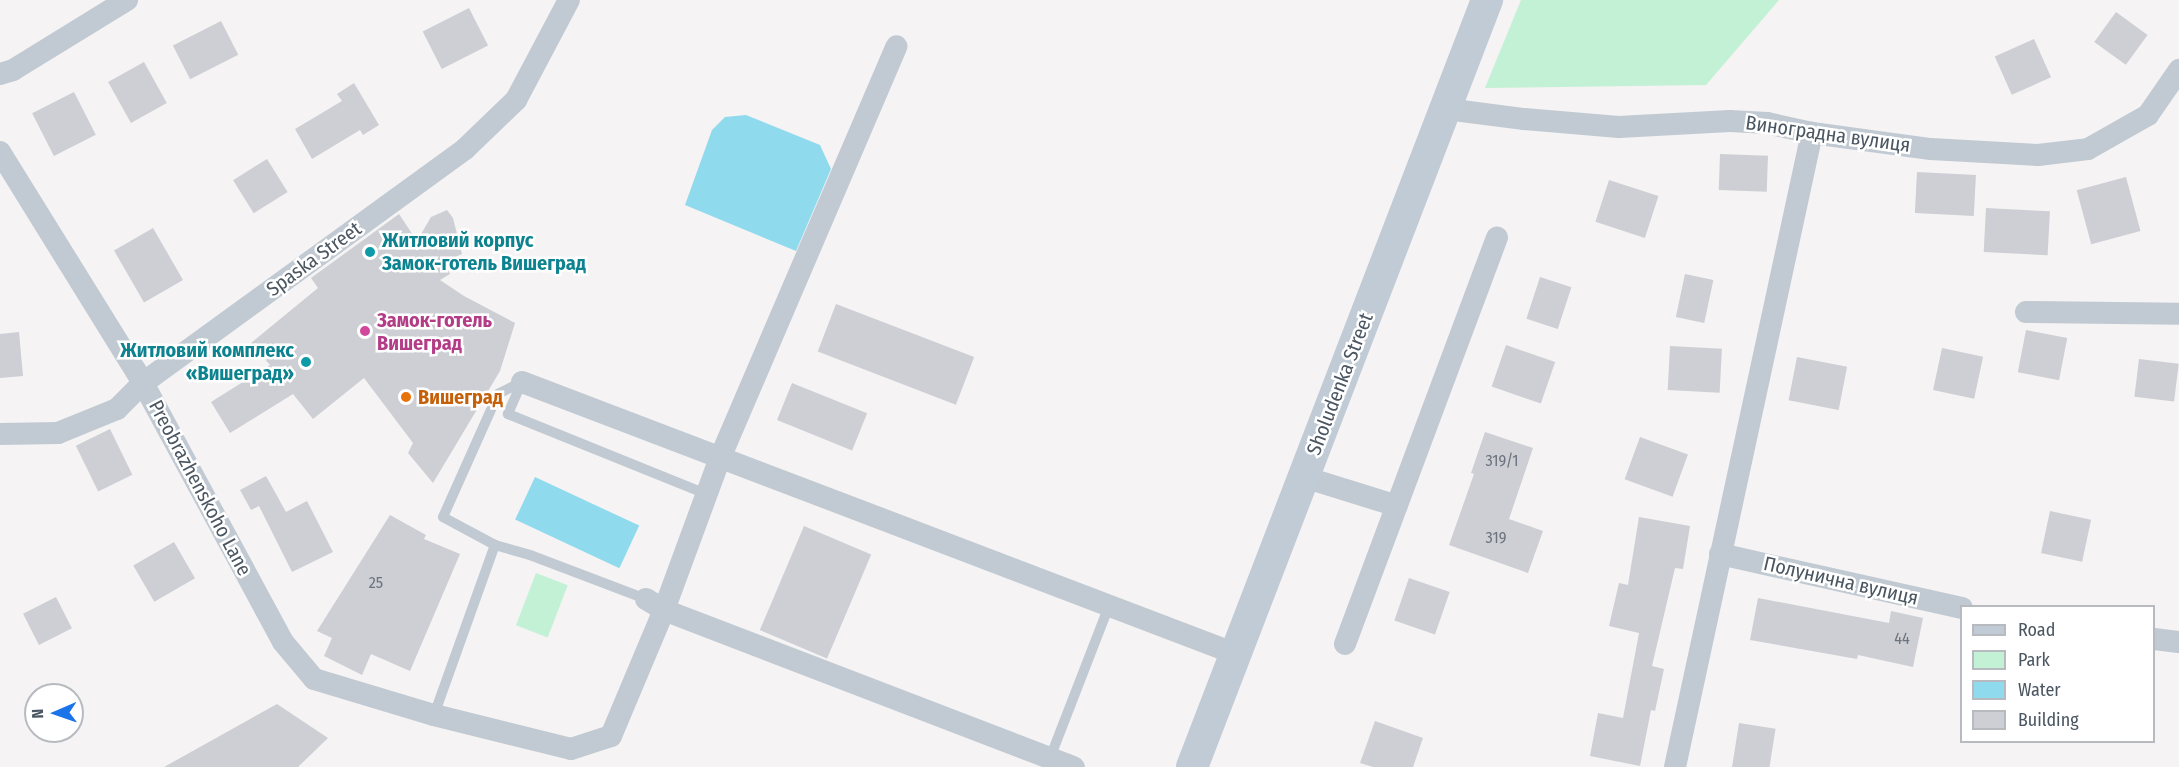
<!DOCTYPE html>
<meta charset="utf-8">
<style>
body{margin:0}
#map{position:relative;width:2179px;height:767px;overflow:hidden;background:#f5f3f3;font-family:"Fira Sans Condensed",sans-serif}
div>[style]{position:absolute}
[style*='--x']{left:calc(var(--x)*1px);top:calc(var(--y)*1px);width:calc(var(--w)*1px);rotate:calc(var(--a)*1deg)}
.green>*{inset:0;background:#c3f1d5;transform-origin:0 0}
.water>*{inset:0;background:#90daee;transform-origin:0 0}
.building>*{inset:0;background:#cdcfd5;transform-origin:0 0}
.lane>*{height:10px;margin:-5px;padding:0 5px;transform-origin:5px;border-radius:5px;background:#c1cad2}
.street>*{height:22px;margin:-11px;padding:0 11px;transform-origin:11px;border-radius:11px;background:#c1cad2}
.secondary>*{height:32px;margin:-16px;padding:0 16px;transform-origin:16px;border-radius:16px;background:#c1cbd6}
.dots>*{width:16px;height:16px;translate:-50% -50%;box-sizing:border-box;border:3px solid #fff;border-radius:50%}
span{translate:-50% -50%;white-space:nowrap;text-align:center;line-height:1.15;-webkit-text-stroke:5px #fff;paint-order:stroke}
.number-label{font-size:16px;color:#6b747e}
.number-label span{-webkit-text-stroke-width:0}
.street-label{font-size:20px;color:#4a5661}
.culture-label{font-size:20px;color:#0d838f;font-weight:700}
.left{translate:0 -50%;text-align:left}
.right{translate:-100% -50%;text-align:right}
.hotel-label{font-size:20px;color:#b23c85;font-weight:700}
.food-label{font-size:20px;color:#c56008;font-weight:700}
.legend{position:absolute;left:1960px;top:605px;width:195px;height:138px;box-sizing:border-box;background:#fff;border:2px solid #b7bbc0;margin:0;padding:8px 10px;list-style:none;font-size:18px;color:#4a5661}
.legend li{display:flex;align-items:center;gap:12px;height:30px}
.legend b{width:30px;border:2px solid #b7bbc0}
.north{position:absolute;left:24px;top:683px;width:60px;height:60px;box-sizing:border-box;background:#fff;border:2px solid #b7bbc0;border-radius:50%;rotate:268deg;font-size:16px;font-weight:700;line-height:24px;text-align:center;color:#4a5661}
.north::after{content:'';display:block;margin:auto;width:21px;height:27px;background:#1a73e8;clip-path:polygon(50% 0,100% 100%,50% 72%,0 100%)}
</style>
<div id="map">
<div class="green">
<div style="clip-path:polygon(1521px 0,1779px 0,1706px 85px,1485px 88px)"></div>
<div style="left:536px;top:573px;width:34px;height:56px;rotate:21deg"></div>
</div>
<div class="water">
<div style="clip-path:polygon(746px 115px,820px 145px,831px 169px,796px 251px,685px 205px,712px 130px,725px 117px)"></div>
<div style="left:535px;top:477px;width:115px;height:47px;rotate:25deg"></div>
</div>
<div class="building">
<div style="left:469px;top:8px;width:42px;height:52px;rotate:63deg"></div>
<div style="left:2116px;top:12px;width:39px;height:37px;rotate:36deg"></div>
<div style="left:221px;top:21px;width:38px;height:54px;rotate:63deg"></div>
<div style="left:2034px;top:39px;width:42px;height:43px;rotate:66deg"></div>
<div style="left:144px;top:62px;width:47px;height:41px;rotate:61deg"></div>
<div style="clip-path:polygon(354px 83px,379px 125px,363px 135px,360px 130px,312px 159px,295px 129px,342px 101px,337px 94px)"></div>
<div style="left:74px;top:92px;width:48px;height:47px;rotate:63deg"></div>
<div style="left:1720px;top:154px;width:48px;height:36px;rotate:2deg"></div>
<div style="left:267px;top:159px;width:39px;height:40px;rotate:58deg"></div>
<div style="left:1917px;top:172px;width:59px;height:41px;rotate:3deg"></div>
<div style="left:2126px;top:177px;width:56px;height:51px;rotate:75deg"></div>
<div style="left:1609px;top:180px;width:52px;height:44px;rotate:18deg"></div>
<div style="left:1986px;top:208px;width:64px;height:44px;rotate:3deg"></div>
<div style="clip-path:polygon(447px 210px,453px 218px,462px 254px,444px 262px,450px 274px,440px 280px,464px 296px,515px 323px,500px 371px,433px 483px,408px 453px,413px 443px,364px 378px,313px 419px,293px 394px,230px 433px,211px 402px,270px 365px,251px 343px,318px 288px,311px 278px,399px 214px,417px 241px,431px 217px)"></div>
<div style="left:153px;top:228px;width:60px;height:45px;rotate:60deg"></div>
<div style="left:1685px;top:274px;width:29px;height:44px;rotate:12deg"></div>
<div style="left:1540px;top:277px;width:33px;height:44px;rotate:18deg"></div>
<div style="left:836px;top:304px;width:148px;height:51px;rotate:21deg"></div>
<div style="left:2026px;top:330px;width:42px;height:43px;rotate:11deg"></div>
<div style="clip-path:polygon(19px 332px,23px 376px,0 378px,0 334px)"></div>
<div style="left:1506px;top:345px;width:52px;height:44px;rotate:19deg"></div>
<div style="left:1670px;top:346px;width:52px;height:44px;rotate:3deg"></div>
<div style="left:1942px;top:348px;width:42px;height:43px;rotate:12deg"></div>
<div style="left:1797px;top:357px;width:51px;height:44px;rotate:11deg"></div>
<div style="left:2139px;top:359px;width:40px;height:38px;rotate:7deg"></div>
<div style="left:792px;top:383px;width:81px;height:40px;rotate:22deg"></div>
<div style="left:110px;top:429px;width:51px;height:38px;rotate:64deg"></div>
<div style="clip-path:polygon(1485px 432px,1533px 448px,1509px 519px,1543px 531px,1528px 573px,1449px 545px,1474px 474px,1471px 473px)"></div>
<div style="left:1640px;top:437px;width:51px;height:45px;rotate:20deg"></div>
<div style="clip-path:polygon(266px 476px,286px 512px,307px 501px,333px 552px,292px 572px,259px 506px,251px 510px,240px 490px)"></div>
<div style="left:2050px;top:511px;width:42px;height:43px;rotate:12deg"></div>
<div style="clip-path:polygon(390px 515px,426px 535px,424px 539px,460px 554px,410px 671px,371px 654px,362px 675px,324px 656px,332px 638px,317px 631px)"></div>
<div style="clip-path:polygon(1639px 517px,1690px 526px,1683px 569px,1675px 568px,1652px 666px,1664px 669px,1655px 711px,1651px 710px,1640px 766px,1590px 756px,1598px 713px,1623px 718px,1639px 633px,1609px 626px,1619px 583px,1628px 585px)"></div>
<div style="left:804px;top:526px;width:73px;height:113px;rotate:23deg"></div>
<div style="left:174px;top:542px;width:42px;height:47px;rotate:60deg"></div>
<div style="left:1409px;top:578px;width:43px;height:45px;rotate:19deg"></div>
<div style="left:56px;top:597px;width:35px;height:37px;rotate:63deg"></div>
<div style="clip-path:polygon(1758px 598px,1889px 623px,1891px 611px,1923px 618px,1913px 667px,1858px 655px,1857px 659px,1750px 640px)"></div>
<div style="clip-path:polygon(277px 704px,328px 738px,298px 767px,164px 767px)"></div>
<div style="clip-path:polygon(1375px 721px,1423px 738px,1413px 767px,1373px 767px,1360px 763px)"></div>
<div style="left:1739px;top:723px;width:37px;height:45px;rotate:9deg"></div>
</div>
<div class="lane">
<div style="--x:522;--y:382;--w:35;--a:114"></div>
<div style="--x:508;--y:414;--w:214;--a:22"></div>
<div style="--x:495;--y:545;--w:36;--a:16"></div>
<div style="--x:530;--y:555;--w:124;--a:20.8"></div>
<div style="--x:434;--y:715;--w:181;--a:-70.3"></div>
<div style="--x:495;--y:545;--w:59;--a:-151.7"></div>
<div style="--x:443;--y:517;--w:135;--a:-65.9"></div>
<div style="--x:498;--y:394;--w:27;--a:-27"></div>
<div style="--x:1050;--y:758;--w:163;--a:-68.8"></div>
</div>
<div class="street">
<div style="--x:0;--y:74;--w:14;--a:-17"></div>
<div style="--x:13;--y:70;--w:134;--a:-31.6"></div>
<div style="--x:1446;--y:109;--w:79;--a:7.3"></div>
<div style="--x:1524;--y:119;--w:95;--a:4.8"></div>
<div style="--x:1619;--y:127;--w:111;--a:-3.1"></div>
<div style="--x:1730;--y:121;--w:37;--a:3"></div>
<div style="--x:1767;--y:123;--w:46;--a:12.5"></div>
<div style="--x:1812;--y:133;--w:120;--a:7.7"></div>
<div style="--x:1931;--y:149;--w:107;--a:3.2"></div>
<div style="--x:2038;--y:155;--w:50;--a:-6.8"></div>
<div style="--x:2088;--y:149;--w:69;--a:-29.5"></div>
<div style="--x:2148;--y:115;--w:55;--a:-55.4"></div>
<div style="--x:0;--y:152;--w:272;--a:58.2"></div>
<div style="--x:143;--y:383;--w:294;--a:61.6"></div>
<div style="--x:283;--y:642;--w:48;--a:50"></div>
<div style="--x:314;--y:679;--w:125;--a:16.7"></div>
<div style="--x:434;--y:715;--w:141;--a:13.9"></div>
<div style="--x:571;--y:749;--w:42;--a:-18"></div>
<div style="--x:611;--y:736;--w:137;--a:-67.2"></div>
<div style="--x:664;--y:610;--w:162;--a:-69.8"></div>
<div style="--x:720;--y:458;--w:448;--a:-66.8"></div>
<div style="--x:2026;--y:312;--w:153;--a:0.7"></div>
<div style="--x:522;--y:382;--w:764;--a:20.85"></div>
<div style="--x:0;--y:434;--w:58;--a:-1"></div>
<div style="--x:58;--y:433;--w:64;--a:-22.1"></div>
<div style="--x:117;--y:409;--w:37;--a:-45"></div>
<div style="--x:143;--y:383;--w:398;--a:-36"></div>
<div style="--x:465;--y:149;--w:71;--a:-43.9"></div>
<div style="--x:516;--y:100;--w:113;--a:-62.1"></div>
<div style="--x:1304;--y:477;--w:97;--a:17.3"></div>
<div style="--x:1720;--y:554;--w:248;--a:12.6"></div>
<div style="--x:646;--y:599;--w:21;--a:31"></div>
<div style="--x:664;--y:610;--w:439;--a:21"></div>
<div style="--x:2154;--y:639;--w:25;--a:7"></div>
<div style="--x:1345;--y:644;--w:434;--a:-69.5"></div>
<div style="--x:1675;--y:767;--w:649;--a:-77.81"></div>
</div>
<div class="secondary">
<div style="--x:1192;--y:767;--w:822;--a:-68.96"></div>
</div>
<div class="dots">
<div style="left:370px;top:252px;background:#0f9aa8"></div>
<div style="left:365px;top:331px;background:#d1479c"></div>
<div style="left:306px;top:362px;background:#0f9aa8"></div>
<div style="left:406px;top:397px;background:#e8710a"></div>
</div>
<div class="number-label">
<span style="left:1502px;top:461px">319/1</span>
<span style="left:1496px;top:538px">319</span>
<span style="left:376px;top:583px">25</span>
<span style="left:1902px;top:639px">44</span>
</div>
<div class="street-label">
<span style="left:1828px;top:134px;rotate:8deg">Виноградна вулиця</span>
<span style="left:314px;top:259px;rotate:-36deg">Spaska Street</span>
<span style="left:1340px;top:384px;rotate:-69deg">Sholudenka Street</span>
<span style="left:200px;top:488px;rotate:62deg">Preobrazhenskoho Lane</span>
<span style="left:1841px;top:581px;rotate:13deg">Полунична вулиця</span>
</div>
<div class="culture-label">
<span class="left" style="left:382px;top:252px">Житловий корпус<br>Замок-готель Вишеград</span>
<span class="right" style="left:294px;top:362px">Житловий комплекс<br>«Вишеград»</span>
</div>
<div class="hotel-label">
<span class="left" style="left:377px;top:332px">Замок-готель<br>Вишеград</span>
</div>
<div class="food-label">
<span class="left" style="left:418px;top:397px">Вишеград</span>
</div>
<ul class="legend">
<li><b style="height:8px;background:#c1cbd6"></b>Road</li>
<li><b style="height:16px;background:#c3f1d5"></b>Park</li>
<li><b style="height:16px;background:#90daee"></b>Water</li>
<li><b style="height:16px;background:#cdcfd5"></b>Building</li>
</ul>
<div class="north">N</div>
</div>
